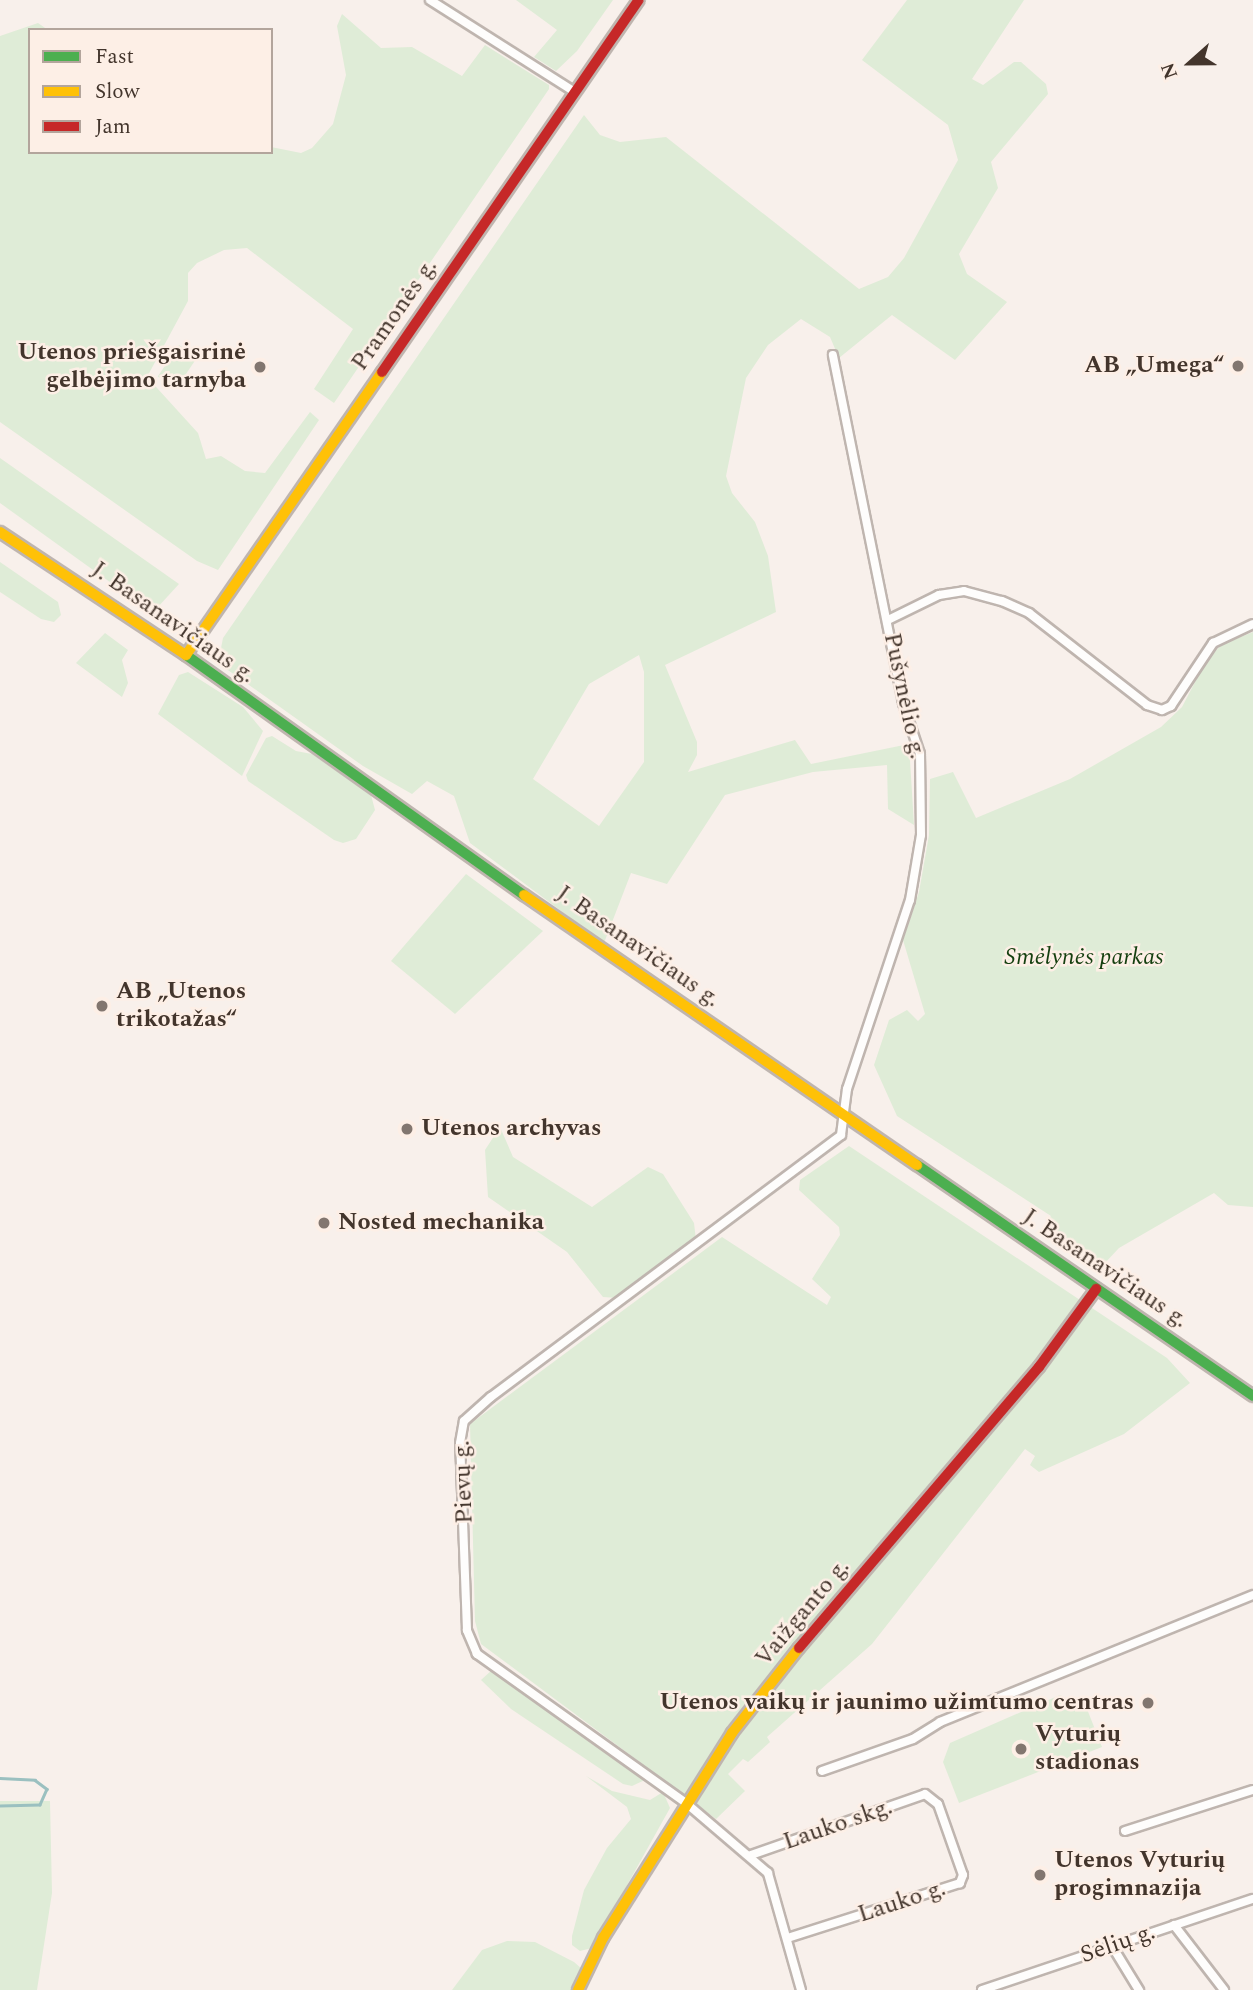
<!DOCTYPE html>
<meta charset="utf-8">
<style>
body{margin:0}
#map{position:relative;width:1253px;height:1990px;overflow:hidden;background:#f8f0eb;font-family:Spectral,serif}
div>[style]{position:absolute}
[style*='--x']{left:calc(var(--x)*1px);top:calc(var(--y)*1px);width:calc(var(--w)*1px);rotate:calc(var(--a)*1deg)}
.green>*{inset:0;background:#dfecd7;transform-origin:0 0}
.stream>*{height:2.5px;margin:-1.25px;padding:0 1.25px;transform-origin:1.25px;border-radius:1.25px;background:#9bc0c0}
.roads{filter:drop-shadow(2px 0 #bfb5af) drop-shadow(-2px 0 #bfb5af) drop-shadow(0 2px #bfb5af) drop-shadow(0 -2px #bfb5af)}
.street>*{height:8px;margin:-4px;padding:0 4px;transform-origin:4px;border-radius:4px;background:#fefdfc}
.fast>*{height:10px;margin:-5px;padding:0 5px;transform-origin:5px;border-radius:5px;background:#4caf50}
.slow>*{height:10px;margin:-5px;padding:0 5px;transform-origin:5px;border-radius:5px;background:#ffc107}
.jam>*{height:10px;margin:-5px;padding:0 5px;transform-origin:5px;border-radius:5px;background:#c62828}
.dots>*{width:19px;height:19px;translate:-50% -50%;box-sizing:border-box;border:4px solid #fdefe6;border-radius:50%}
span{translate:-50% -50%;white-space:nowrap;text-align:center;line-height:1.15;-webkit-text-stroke:5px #fdefe6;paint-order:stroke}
.street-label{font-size:24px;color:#43352c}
.poi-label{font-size:24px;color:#43352c;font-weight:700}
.right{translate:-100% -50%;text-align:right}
.left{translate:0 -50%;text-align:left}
.park-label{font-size:24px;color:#143f0f;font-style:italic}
.legend{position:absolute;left:28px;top:28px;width:245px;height:126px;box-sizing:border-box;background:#fdefe6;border:2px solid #b3a59c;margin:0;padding:9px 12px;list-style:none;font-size:21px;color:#43352c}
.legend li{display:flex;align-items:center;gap:14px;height:35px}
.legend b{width:35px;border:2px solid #b3a59c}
.north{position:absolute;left:1155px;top:28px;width:70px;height:70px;-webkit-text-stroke:5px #fdefe6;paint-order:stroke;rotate:249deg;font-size:19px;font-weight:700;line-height:28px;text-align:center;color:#43352c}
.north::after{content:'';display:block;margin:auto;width:24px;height:32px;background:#43352c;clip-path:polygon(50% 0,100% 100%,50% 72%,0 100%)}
</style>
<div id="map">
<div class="green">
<div style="clip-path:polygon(516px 0,613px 0,577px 51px,556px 71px,534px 57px,557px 30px)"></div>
<div style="clip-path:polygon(evenodd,907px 0,1024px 0,972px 79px,983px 85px,1014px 62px,1021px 62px,1046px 84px,1048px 94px,991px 162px,998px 188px,959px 254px,967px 274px,1007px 302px,955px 360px,892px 315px,839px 358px,830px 337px,801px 319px,768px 345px,746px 378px,726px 476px,732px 493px,755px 522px,768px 556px,776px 612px,665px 665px,697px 742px,697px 755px,688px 772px,795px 740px,811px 764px,909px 744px,914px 825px,888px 809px,887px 765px,813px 772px,725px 795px,667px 884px,631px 873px,604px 943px,470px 843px,454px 796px,427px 781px,412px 794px,363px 766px,218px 663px,223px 638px,584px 115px,600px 135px,620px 142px,666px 137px,859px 289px,888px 277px,904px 258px,958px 160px,948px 125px,862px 60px,907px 0,639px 655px,644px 672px,644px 762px,599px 826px,533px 779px,589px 684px,639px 655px)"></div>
<div style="clip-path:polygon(342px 14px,381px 48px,412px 47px,462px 76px,485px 45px,549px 85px,549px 89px,334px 403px,314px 389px,353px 329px,247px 248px,224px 250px,197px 263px,188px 273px,188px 301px,147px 377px,198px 433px,206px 459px,221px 456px,245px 471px,265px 473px,310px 412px,319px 420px,218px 570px,197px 561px,0 422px,0 36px,38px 23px,48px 30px,30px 30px,30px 152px,271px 152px,271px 147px,301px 153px,312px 148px,333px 124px,346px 75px,337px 26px)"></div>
<div style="left:179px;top:345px;width:22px;height:38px;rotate:34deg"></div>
<div style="clip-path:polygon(0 458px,179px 584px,157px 608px,146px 608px,0 503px)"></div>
<div style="clip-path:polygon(0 562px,58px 602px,61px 615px,54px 622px,41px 619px,0 592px)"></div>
<div style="clip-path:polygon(1253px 632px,1253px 1207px,1228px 1205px,1214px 1193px,1119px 1248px,1104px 1264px,1046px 1224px,1051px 1216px,897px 1116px,874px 1065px,889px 1020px,907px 1010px,918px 1021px,925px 1014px,903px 940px,919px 892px,929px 835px,930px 779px,953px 772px,976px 818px,1070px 779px,1161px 727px,1182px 707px,1205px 663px,1221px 645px)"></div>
<div style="clip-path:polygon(105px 633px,128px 650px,122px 660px,128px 683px,122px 697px,76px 663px)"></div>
<div style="clip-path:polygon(188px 672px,243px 707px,263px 731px,242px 776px,158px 714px,179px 675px)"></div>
<div style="clip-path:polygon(272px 736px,296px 751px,312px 754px,371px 795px,375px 810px,356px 839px,343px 843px,334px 840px,248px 781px,246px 775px,266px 738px)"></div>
<div style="clip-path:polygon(466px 874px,543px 931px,455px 1014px,391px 961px)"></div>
<div style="clip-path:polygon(500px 1127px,513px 1157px,592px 1207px,648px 1167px,663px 1174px,694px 1223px,696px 1240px,618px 1298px,603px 1297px,567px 1252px,488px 1197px,485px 1150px)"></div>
<div style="clip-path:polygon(849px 1146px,1167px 1358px,1190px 1383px,1124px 1434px,1039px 1472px,1030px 1465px,1035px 1456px,1025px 1449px,872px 1644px,767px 1737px,770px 1742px,748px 1762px,743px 1759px,728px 1774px,745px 1791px,716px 1819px,481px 1644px,475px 1621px,470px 1424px,722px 1237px,827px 1305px,831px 1297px,812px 1279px,840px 1235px,839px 1227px,799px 1190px,800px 1180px)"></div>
<div style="clip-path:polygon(492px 1670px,647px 1779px,632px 1786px,623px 1784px,511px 1709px,481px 1680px)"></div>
<div style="clip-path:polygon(1060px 1695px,1087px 1709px,1102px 1747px,959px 1803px,943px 1762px,950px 1743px)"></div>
<div style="clip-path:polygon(586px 1776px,612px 1791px,650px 1800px,663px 1792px,670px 1808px,592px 1948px,580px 1951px,572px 1945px,572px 1936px,584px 1890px,607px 1848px,631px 1819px,627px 1807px)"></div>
<div style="clip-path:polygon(0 1801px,50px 1801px,52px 1893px,37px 1990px,0 1990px)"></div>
<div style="clip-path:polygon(507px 1941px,535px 1942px,574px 1962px,582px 1969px,573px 1990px,452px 1990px,482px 1950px)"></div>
</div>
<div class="stream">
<div style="--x:0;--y:1778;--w:35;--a:3"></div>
<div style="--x:35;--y:1780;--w:15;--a:37"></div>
<div style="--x:47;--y:1789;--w:17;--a:114"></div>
<div style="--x:40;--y:1805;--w:40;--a:178.6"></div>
</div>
<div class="roads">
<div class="street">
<div style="--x:430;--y:0;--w:172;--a:32.4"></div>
<div style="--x:888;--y:620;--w:57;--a:-26.1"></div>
<div style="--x:939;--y:595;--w:25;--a:-9"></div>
<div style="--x:964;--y:591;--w:39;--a:15"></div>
<div style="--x:1002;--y:601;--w:30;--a:24"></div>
<div style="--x:1029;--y:613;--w:150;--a:37.9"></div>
<div style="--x:1147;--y:705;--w:16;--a:18"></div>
<div style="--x:1162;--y:710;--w:10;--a:-24"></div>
<div style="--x:1171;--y:706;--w:76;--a:-56.3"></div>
<div style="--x:1213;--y:643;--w:44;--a:-25.4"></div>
<div style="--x:822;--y:1771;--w:96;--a:-19.4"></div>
<div style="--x:913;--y:1739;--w:32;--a:-32"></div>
<div style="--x:940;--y:1722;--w:338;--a:-22.1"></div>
<div style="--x:1125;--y:1831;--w:134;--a:-17.8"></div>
<div style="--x:751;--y:1855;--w:184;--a:-19.3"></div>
<div style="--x:925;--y:1794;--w:16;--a:38"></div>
<div style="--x:938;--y:1804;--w:75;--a:70.6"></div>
<div style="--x:963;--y:1875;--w:9;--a:111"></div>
<div style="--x:960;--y:1883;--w:181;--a:162.3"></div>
<div style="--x:1174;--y:1925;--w:82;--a:52.4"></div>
<div style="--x:1112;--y:1946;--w:52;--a:58.5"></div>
<div style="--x:801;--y:1990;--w:122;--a:-105.8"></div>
<div style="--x:768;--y:1873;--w:108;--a:-139.5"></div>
<div style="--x:686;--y:1803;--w:257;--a:-144.5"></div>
<div style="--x:477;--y:1654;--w:26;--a:-113"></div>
<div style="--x:467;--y:1630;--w:187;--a:-92.1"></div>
<div style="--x:460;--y:1443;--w:22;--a:-80"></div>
<div style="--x:464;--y:1421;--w:36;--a:-42"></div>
<div style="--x:491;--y:1397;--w:437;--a:-36.8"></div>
<div style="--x:841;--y:1135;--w:46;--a:-82.6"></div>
<div style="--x:847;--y:1089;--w:199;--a:-71.6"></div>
<div style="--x:910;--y:900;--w:66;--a:-80.4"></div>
<div style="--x:921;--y:835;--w:81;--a:-90.7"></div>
<div style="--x:920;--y:754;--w:54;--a:-108.4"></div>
<div style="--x:903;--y:703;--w:355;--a:-101.4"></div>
<div style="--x:982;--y:1990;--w:286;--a:-18.6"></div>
</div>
<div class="fast">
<div style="--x:186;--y:655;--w:415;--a:35.4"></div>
<div style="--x:917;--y:1165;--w:408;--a:34.5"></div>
</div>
<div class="slow">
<div style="--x:0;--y:532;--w:223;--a:33.5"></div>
<div style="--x:186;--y:655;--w:344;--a:-55.3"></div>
<div style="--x:524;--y:895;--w:477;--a:34.5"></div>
<div style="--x:578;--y:1990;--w:58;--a:-64.3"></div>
<div style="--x:603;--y:1938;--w:242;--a:-57.8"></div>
<div style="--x:732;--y:1733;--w:108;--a:-51.8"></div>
</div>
<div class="jam">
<div style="--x:382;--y:372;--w:452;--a:-55.4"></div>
<div style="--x:799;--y:1648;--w:370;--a:-49.5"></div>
<div style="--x:1039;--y:1367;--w:97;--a:-53.8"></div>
</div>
</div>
<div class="dots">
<div style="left:1238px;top:366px;background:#82766f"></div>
<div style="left:260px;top:367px;background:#82766f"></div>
<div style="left:102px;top:1006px;background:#82766f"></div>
<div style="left:407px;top:1129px;background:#82766f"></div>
<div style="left:324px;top:1223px;background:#82766f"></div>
<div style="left:1148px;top:1703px;background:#82766f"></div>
<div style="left:1021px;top:1749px;background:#82766f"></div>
<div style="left:1040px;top:1875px;background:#82766f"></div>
</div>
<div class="street-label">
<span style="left:395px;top:315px;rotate:-55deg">Pramonės g.</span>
<span style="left:173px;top:623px;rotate:35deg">J. Basanavičiaus g.</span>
<span style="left:904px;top:696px;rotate:78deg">Pušynėlio g.</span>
<span style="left:638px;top:947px;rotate:35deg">J. Basanavičiaus g.</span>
<span style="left:1105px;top:1269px;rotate:34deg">J. Basanavičiaus g.</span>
<span style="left:464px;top:1482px;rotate:-92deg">Pievų g.</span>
<span style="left:803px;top:1613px;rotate:-50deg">Vaižganto g.</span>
<span style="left:838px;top:1825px;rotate:-19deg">Lauko skg.</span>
<span style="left:902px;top:1902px;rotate:-18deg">Lauko g.</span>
<span style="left:1118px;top:1944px;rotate:-19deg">Sėlių g.</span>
</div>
<div class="poi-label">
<span class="right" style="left:246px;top:367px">Utenos priešgaisrinė<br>gelbėjimo tarnyba</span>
<span class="right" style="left:1224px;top:366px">AB „Umega“</span>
<span class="left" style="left:116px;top:1006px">AB „Utenos<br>trikotažas“</span>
<span class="left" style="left:421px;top:1129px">Utenos archyvas</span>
<span class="left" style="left:338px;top:1223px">Nosted mechanika</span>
<span class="right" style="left:1134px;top:1703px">Utenos vaikų ir jaunimo užimtumo centras</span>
<span class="left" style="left:1035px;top:1749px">Vyturių<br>stadionas</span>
<span class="left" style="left:1054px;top:1875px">Utenos Vyturių<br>progimnazija</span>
</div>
<div class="park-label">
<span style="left:1084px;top:958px">Smėlynės parkas</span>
</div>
<ul class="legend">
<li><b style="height:9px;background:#4caf50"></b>Fast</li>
<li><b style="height:9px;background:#ffc107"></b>Slow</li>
<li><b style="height:9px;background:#c62828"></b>Jam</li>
</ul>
<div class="north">N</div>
</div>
